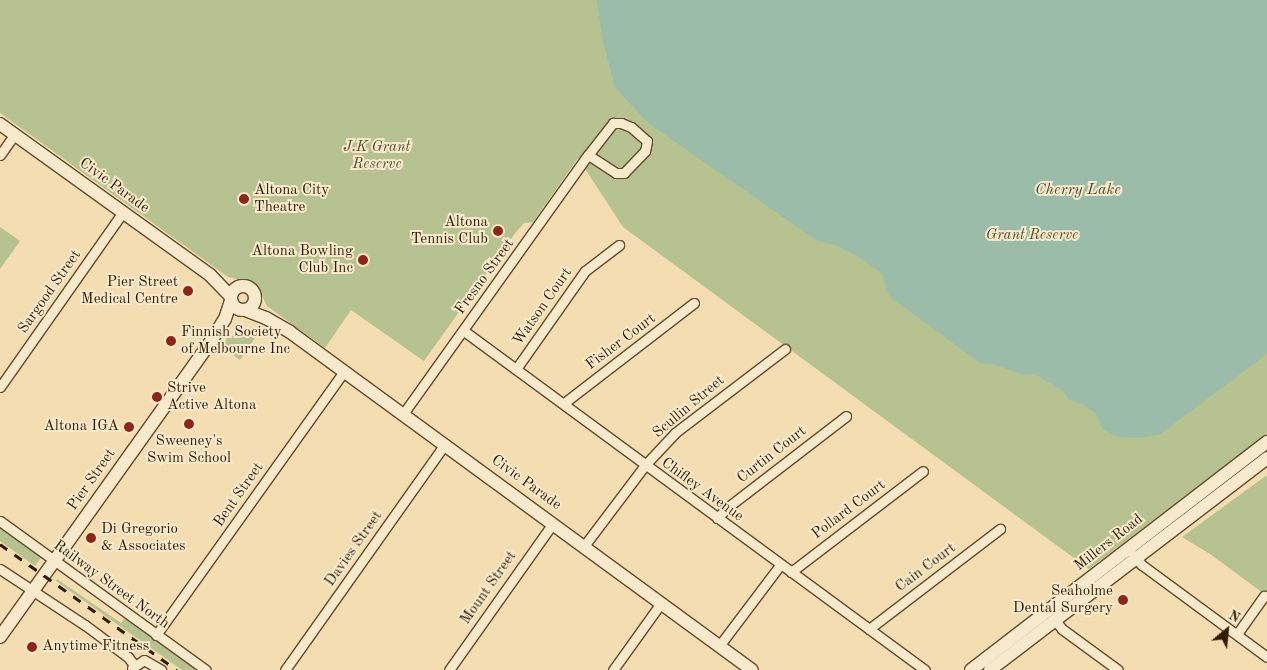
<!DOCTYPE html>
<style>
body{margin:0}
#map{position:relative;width:1267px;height:670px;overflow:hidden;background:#f3ddb1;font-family:"Old Standard TT",serif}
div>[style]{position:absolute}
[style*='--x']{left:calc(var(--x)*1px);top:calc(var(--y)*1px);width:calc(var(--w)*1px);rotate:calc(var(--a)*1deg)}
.green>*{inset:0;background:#b6c28f}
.water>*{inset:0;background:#9bbca9}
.roads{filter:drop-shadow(1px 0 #624c2c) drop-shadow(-1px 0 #624c2c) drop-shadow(0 1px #624c2c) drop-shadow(0 -1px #624c2c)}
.street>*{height:9px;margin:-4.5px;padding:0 4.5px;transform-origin:4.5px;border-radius:4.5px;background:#f7e9cc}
.secondary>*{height:12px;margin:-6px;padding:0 6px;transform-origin:6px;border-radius:6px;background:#f7e9cc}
.secondary>.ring{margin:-6px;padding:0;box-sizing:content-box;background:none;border:12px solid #f7e9cc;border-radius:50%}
.rail>*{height:2.5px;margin-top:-1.25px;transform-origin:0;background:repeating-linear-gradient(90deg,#311b00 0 9px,transparent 0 18px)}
.dots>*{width:14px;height:14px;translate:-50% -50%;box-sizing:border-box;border:2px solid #f7e9cc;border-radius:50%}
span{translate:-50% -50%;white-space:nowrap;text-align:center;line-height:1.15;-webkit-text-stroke:4px #f7e9cc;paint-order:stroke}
.park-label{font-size:15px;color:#594d2b;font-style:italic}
.street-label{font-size:15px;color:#311b00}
.poi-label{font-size:15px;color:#311b00}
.left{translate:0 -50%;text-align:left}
.right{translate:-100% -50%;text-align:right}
.water-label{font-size:16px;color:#514b33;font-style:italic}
.north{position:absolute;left:1202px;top:605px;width:50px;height:50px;-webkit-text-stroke:4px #f7e9cc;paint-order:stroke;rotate:28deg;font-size:14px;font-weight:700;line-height:20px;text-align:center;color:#311b00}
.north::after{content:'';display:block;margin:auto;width:18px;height:22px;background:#311b00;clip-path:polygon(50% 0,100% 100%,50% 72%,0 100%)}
</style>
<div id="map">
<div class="green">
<div style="clip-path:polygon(0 0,1267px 0,1267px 434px,1089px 569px,623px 227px,578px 158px,533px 222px,524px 223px,516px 232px,424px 361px,351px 310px,325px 348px,267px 306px,259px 290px,249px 282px,228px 277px,0 113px)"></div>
<div style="clip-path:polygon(0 227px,20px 241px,0 269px)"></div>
<div style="clip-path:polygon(251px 330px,257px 335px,240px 360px,221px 346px,227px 338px)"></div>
<div style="clip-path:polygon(1267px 475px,1267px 596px,1210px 554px,1182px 537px)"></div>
<div style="clip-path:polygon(0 526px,42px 556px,35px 566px,0 541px)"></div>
<div style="clip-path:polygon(57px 579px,121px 623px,126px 616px,198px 670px,182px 670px,56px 581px)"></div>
</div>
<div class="water">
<div style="clip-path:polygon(597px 0,1267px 0,1267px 354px,1159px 435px,1139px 438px,1118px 437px,1103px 429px,1095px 413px,1082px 404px,1069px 399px,1064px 392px,1035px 374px,1024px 375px,993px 364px,980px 363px,889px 296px,882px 274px,859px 257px,837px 246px,816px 240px,648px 123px,615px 87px,602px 37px)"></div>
</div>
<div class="roads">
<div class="street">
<div style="--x:0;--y:155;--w:24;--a:-55"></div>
<div style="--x:464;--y:331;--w:572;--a:36.33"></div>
<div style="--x:516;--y:369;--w:120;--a:-54.9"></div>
<div style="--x:585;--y:271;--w:43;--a:-37.4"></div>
<div style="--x:0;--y:387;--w:214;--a:-54.9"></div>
<div style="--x:564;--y:403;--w:164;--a:-37.6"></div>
<div style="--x:403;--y:414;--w:318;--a:-54.5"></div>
<div style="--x:588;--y:155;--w:41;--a:-52"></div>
<div style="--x:613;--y:123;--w:8;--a:0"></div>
<div style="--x:621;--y:123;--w:11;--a:22"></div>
<div style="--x:631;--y:127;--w:21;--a:41"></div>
<div style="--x:647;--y:141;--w:10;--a:101"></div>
<div style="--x:645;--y:151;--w:30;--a:134"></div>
<div style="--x:624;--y:173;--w:8;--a:180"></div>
<div style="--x:616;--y:173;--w:33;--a:-147"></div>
<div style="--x:717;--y:518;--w:16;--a:-45"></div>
<div style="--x:728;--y:507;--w:149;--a:-37.6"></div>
<div style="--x:0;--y:521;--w:254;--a:35.9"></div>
<div style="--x:584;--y:546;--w:101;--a:-53"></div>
<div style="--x:645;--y:465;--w:45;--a:-46.8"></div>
<div style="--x:676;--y:432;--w:137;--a:-37.3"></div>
<div style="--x:1132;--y:554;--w:15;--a:48"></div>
<div style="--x:1142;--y:565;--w:155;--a:36.4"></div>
<div style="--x:0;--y:569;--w:102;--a:33.4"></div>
<div style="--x:85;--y:625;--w:54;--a:36.7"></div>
<div style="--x:128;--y:657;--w:10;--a:53"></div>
<div style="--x:791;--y:572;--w:166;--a:-37.4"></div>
<div style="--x:1055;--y:620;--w:11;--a:52"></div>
<div style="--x:1062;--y:629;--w:69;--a:36.2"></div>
<div style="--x:869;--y:629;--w:165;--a:-37.4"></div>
<div style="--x:1237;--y:634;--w:47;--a:-54.6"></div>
<div style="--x:156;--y:635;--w:324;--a:-54.5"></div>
<div style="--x:719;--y:646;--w:101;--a:-53"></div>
<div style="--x:132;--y:668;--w:14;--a:-34"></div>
<div style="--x:144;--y:660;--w:20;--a:30"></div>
<div style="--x:285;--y:670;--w:277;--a:-54.7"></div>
<div style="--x:449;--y:670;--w:180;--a:-54.7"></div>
<div style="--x:613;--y:670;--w:82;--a:-54.4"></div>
</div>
<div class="secondary">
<div style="--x:0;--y:124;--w:259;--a:35.7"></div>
<div style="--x:210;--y:275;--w:30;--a:46"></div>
<div class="ring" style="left:231px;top:286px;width:12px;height:12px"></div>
<div style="--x:245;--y:310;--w:22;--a:21"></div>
<div style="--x:266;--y:318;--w:28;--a:30"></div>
<div style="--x:290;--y:332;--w:572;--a:36.19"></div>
<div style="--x:0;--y:637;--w:364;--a:-54.5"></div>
<div style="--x:211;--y:341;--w:26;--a:-58"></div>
<div style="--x:225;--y:319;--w:20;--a:-72"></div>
<div style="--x:971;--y:670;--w:374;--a:-37.6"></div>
<div style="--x:990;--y:670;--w:349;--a:-37.4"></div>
</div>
</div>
<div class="rail">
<div style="--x:0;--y:544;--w:217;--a:35.4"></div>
</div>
<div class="dots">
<div style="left:244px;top:199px;background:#8f2418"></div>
<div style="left:498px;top:231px;background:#8f2418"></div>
<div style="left:363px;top:260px;background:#8f2418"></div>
<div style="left:188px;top:291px;background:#8f2418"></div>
<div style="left:171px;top:341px;background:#8f2418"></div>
<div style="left:157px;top:397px;background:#8f2418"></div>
<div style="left:189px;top:424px;background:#8f2418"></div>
<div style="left:129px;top:427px;background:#8f2418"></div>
<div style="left:91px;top:538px;background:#8f2418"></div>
<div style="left:1123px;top:600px;background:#8f2418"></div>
<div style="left:32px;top:647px;background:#8f2418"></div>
</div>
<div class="park-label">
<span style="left:377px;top:156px">J.K Grant<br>Reserve</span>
<span style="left:1032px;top:236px">Grant Reserve</span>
</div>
<div class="street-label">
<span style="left:114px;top:186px;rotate:36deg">Civic Parade</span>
<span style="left:485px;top:277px;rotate:-54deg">Fresno Street</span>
<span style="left:50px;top:292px;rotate:-55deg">Sargood Street</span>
<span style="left:543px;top:307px;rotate:-55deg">Watson Court</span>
<span style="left:621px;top:342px;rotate:-37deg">Fisher Court</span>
<span style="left:689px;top:407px;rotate:-40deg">Scullin Street</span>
<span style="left:772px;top:455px;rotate:-38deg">Curtin Court</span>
<span style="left:92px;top:480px;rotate:-55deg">Pier Street</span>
<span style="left:526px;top:483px;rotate:36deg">Civic Parade</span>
<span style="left:702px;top:490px;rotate:36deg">Chifley Avenue</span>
<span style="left:239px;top:495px;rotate:-55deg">Bent Street</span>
<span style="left:849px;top:510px;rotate:-37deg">Pollard Court</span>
<span style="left:1109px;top:543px;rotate:-38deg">Millers Road</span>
<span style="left:354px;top:549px;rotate:-55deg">Davies Street</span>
<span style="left:926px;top:568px;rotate:-37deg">Cain Court</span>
<span style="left:111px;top:585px;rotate:36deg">Railway Street North</span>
<span style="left:489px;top:588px;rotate:-55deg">Mount Street</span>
</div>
<div class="poi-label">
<span class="left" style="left:254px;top:199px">Altona City<br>Theatre</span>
<span class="right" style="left:488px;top:231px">Altona<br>Tennis Club</span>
<span class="right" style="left:353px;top:260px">Altona Bowling<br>Club Inc</span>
<span class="right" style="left:178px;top:291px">Pier Street<br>Medical Centre</span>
<span class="left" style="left:181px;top:341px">Finnish Society<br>of Melbourne Inc</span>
<span class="left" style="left:167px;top:397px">Strive<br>Active Altona</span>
<span class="right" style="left:119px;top:427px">Altona IGA</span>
<span style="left:189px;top:450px">Sweeney's<br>Swim School</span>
<span class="left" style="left:101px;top:538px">Di Gregorio<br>&amp; Associates</span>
<span class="right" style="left:1113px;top:600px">Seaholme<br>Dental Surgery</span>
<span class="left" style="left:42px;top:647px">Anytime Fitness</span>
</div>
<div class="water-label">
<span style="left:1078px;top:190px">Cherry Lake</span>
</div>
<div class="north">N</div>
</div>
